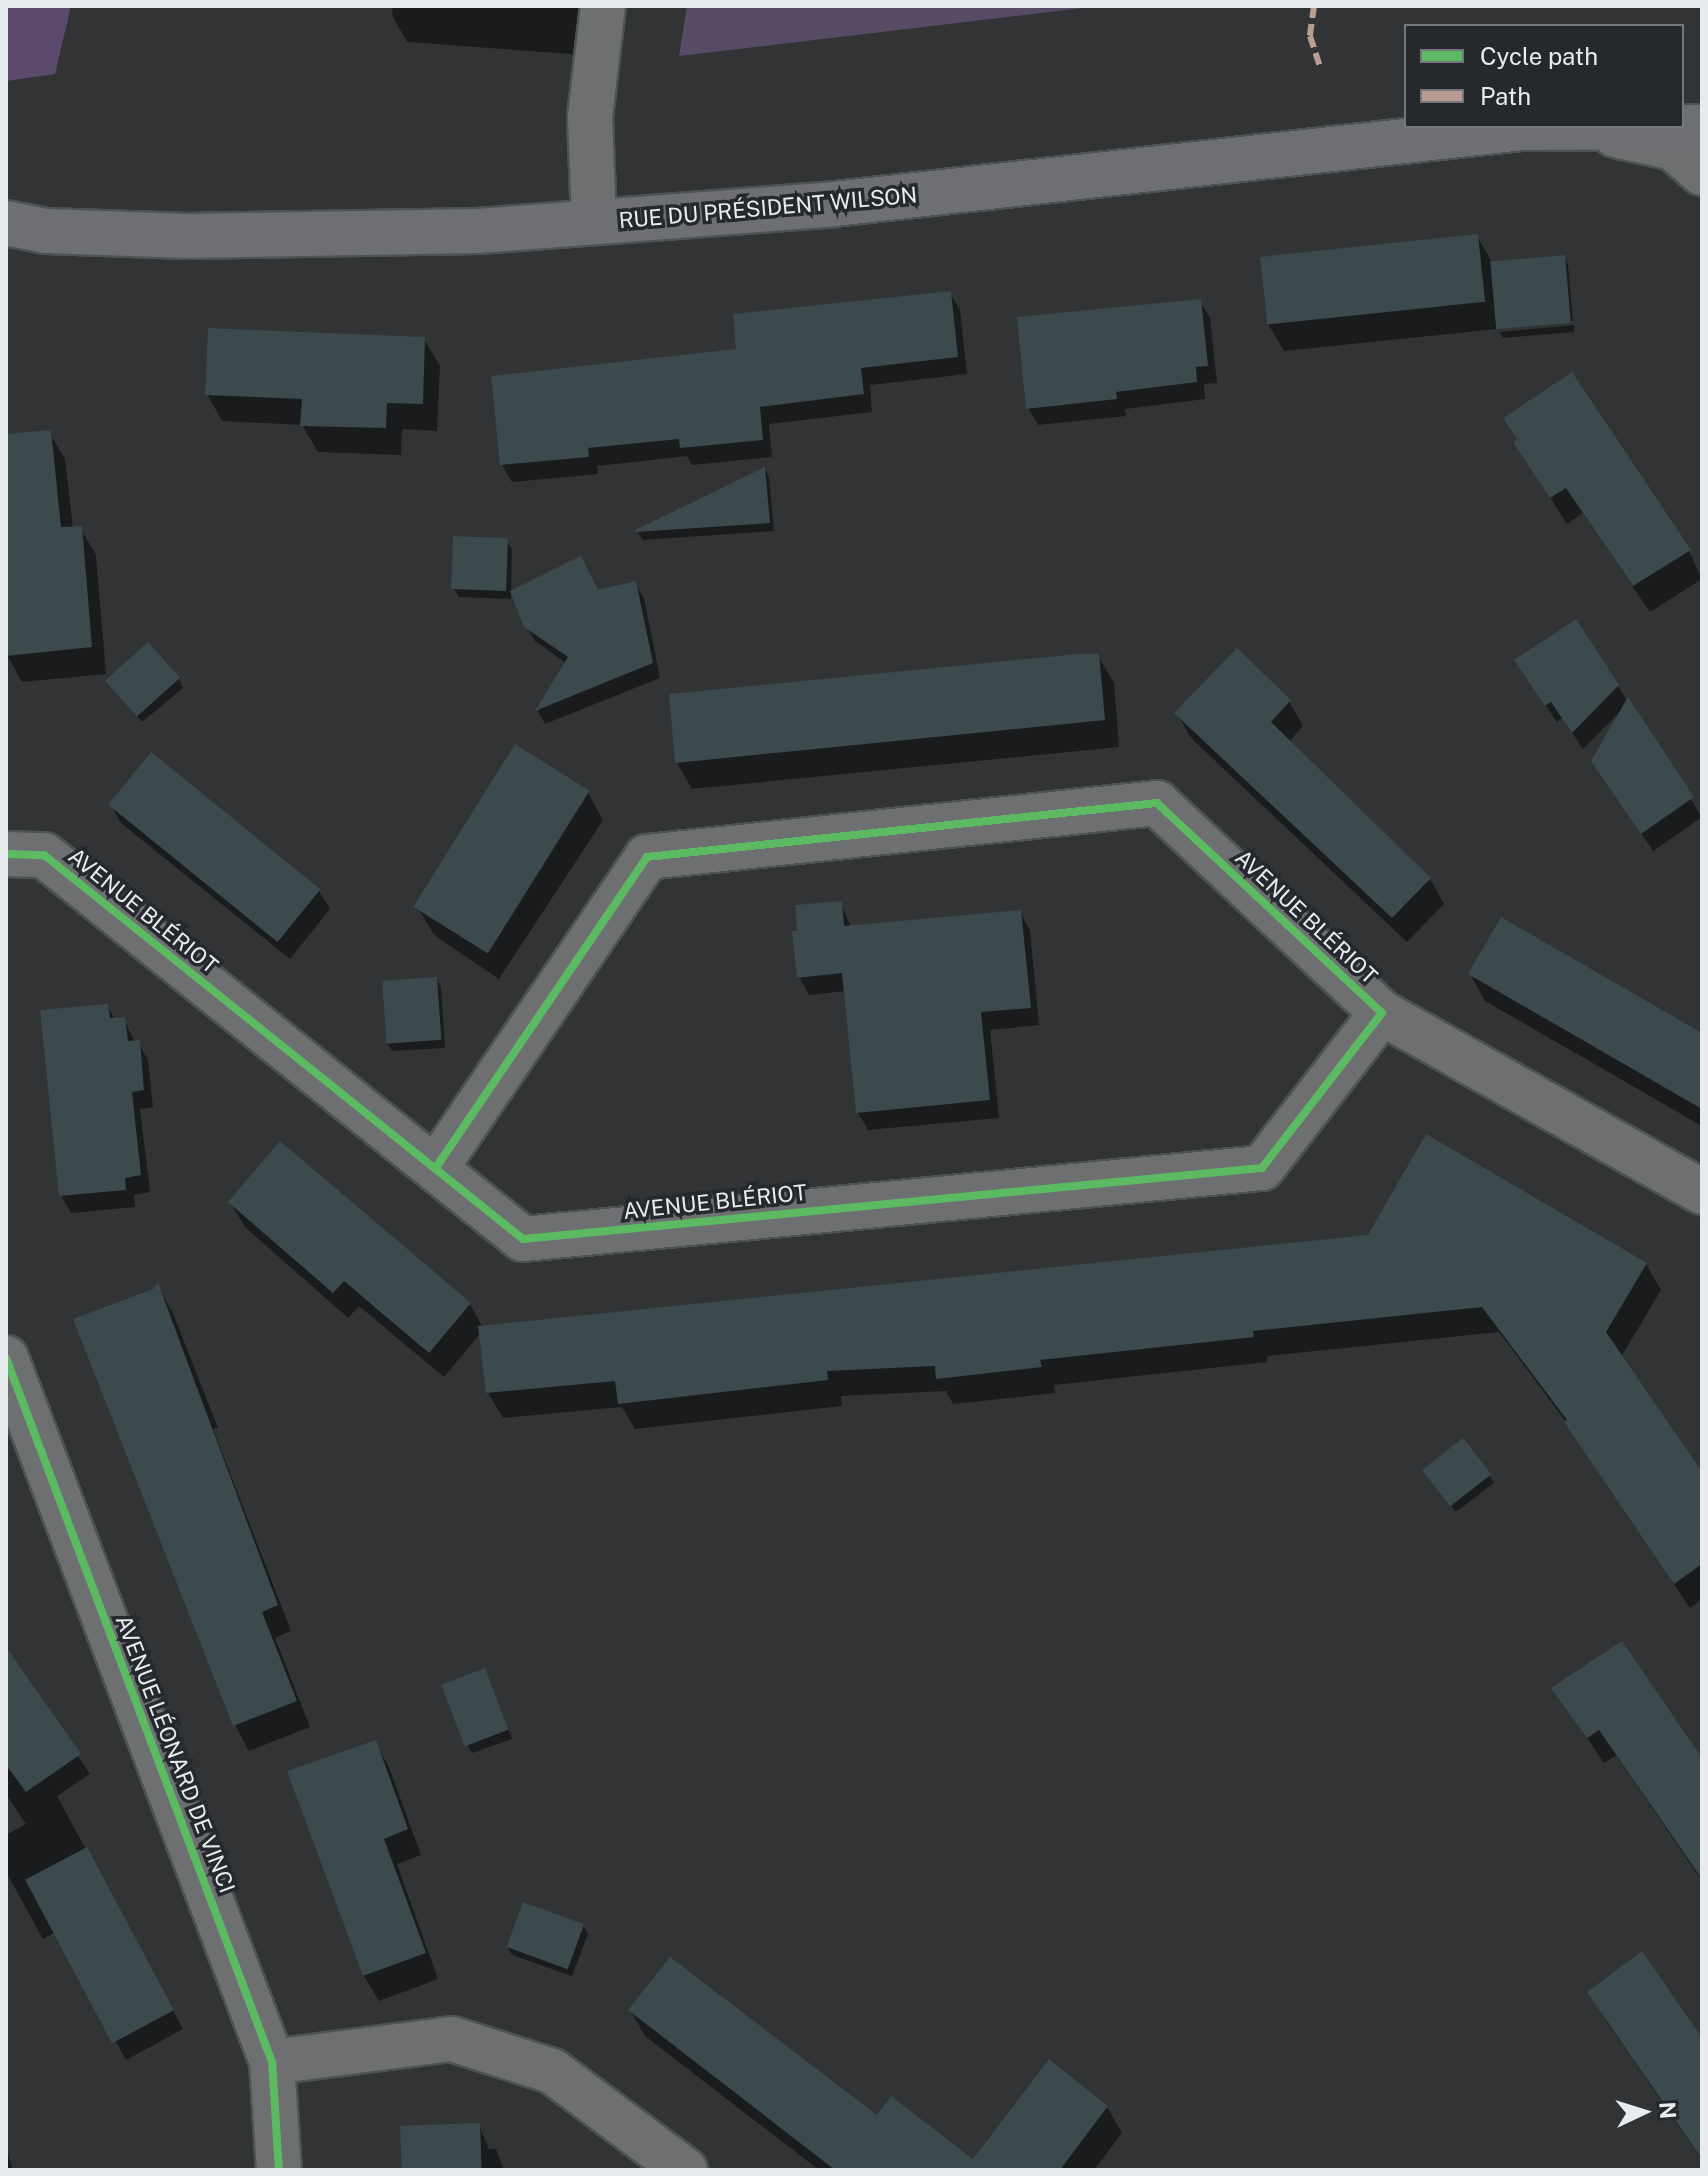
<!DOCTYPE html>
<meta charset="utf-8">
<style>
body{margin:0}
#map{position:relative;width:1708px;height:2176px;overflow:hidden;background:#313335;font-family:"Public Sans",sans-serif}
div>[style]{position:absolute}
[style*='--x']{left:calc(var(--x)*1px);top:calc(var(--y)*1px);width:calc(var(--w)*1px);rotate:calc(var(--a)*1deg)}
.green>*{inset:0;background:#584b65}
.forest>*{inset:0;background:#5c4a6d}
.shadow>*{inset:0;background:#0007}
.building>*{inset:0;background:#3c494d;transform-origin:0 0}
.roads{filter:drop-shadow(2px 0 #4f5253) drop-shadow(-2px 0 #4f5253) drop-shadow(0 2px #4f5253) drop-shadow(0 -2px #4f5253)}
.minor>*{height:44px;margin:-22px;padding:0 22px;transform-origin:22px;border-radius:22px;background:#6d6f70}
.major>*{height:44px;margin:-22px;padding:0 22px;transform-origin:22px;border-radius:22px;background:#6d6f75}
.quiet>*{height:6px;margin-top:-3px;transform-origin:0;background:repeating-linear-gradient(90deg,#b99d93 0 12px,transparent 0 18px)}
.cycleway>*{height:8px;margin:-4px;padding:0 4px;transform-origin:4px;border-radius:4px;background:#5cba63}
span{translate:-50% -50%;white-space:nowrap;text-align:center;line-height:1.15;-webkit-text-stroke:7px #25292d;paint-order:stroke}
.street-label{font-size:22px;color:#e9ecef}
.frame{position:absolute;inset:0;border:8px solid #e9ecef;pointer-events:none}
.legend{position:absolute;left:1404px;top:24px;width:280px;height:104px;box-sizing:border-box;background:#25292d;border:2px solid #73777b;margin:0;padding:10px 14px;list-style:none;font-size:24px;color:#e9ecef}
.legend li{display:flex;align-items:center;gap:16px;height:40px}
.legend b{width:40px;border:2px solid #73777b}
.north{position:absolute;left:1604px;top:2072px;width:80px;height:80px;-webkit-text-stroke:6px #25292d;paint-order:stroke;rotate:86deg;font-size:22px;font-weight:700;line-height:32px;text-align:center;color:#e9ecef}
.north::after{content:'';display:block;margin:auto;width:28px;height:36px;background:#e9ecef;clip-path:polygon(50% 0,100% 100%,50% 72%,0 100%)}
</style>
<div id="map">
<div class="green">
<div style="clip-path:polygon(687px 6px,1100px 6px,679px 56px)"></div>
</div>
<div class="forest">
<div style="clip-path:polygon(6px 6px,71px 6px,55px 74px,6px 81px)"></div>
</div>
<div class="shadow">
<div style="clip-path:polygon(393px 6px,589px 6px,585px 55px,407px 42px,392px 15px)"></div>
<div style="clip-path:polygon(1477px 236px,1493px 264px,1564px 257px,1568px 265px,1573px 321px,1284px 351px,1268px 324px)"></div>
<div style="clip-path:polygon(950px 293px,960px 310px,967px 374px,870px 385px,872px 412px,769px 424px,772px 457px,692px 465px,687px 456px,597px 466px,598px 474px,512px 482px,502px 465px,738px 351px)"></div>
<div style="clip-path:polygon(1200px 301px,1210px 318px,1217px 383px,1204px 384px,1205px 399px,1125px 409px,1126px 416px,1038px 425px,1028px 408px)"></div>
<div style="clip-path:polygon(1574px 325px,1574px 332px,1503px 338px,1500px 332px)"></div>
<div style="clip-path:polygon(424px 339px,440px 366px,437px 431px,402px 429px,401px 455px,318px 452px,302px 425px,222px 421px,207px 394px)"></div>
<div style="clip-path:polygon(49px 432px,65px 459px,73px 529px,80px 528px,96px 555px,106px 674px,22px 682px,6px 653px,6px 436px)"></div>
<div style="clip-path:polygon(1516px 443px,1689px 551px,1702px 579px,1650px 612px,1583px 513px,1567px 524px)"></div>
<div style="clip-path:polygon(765px 469px,769px 477px,774px 531px,643px 540px,637px 531px)"></div>
<div style="clip-path:polygon(506px 540px,512px 549px,511px 599px,459px 597px,454px 589px)"></div>
<div style="clip-path:polygon(635px 583px,644px 598px,660px 678px,545px 724px,538px 711px,566px 663px,535px 641px,526px 626px,598px 592px)"></div>
<div style="clip-path:polygon(1098px 656px,1114px 683px,1119px 747px,692px 789px,677px 763px)"></div>
<div style="clip-path:polygon(1527px 678px,1618px 686px,1702px 817px,1653px 851px,1604px 779px,1620px 712px,1583px 749px,1562px 718px,1557px 722px)"></div>
<div style="clip-path:polygon(179px 679px,183px 688px,142px 722px,106px 680px)"></div>
<div style="clip-path:polygon(1289px 701px,1303px 726px,1289px 742px,1430px 879px,1444px 904px,1407px 942px,1191px 738px,1177px 714px)"></div>
<div style="clip-path:polygon(516px 747px,588px 793px,603px 820px,499px 979px,434px 935px,418px 908px)"></div>
<div style="clip-path:polygon(111px 805px,319px 891px,330px 909px,290px 959px,121px 823px)"></div>
<div style="clip-path:polygon(841px 904px,851px 927px,1020px 912px,1030px 930px,1039px 1025px,990px 1030px,999px 1118px,868px 1130px,858px 1113px,846px 991px,809px 995px,799px 977px,799px 932px)"></div>
<div style="clip-path:polygon(1470px 974px,1702px 1035px,1702px 1126px,1485px 1001px)"></div>
<div style="clip-path:polygon(436px 979px,441px 987px,445px 1048px,392px 1051px,387px 1043px)"></div>
<div style="clip-path:polygon(107px 1006px,115px 1019px,124px 1019px,135px 1043px,138px 1042px,148px 1060px,153px 1107px,140px 1109px,150px 1192px,134px 1195px,135px 1207px,71px 1213px,61px 1195px,48px 1028px,39px 1012px)"></div>
<div style="clip-path:polygon(230px 1202px,470px 1304px,483px 1328px,1646px 1264px,1661px 1290px,1621px 1357px,1702px 1475px,1702px 1599px,1690px 1608px,1566px 1422px,1499px 1332px,1267px 1356px,1267px 1362px,1054px 1385px,1055px 1393px,953px 1404px,946px 1391px,841px 1396px,842px 1406px,635px 1429px,622px 1407px,503px 1418px,488px 1393px,481px 1333px,444px 1377px,359px 1306px,348px 1318px,245px 1227px)"></div>
<div style="clip-path:polygon(158px 1287px,172px 1311px,218px 1428px,213px 1429px,291px 1631px,275px 1638px,310px 1727px,249px 1751px,235px 1725px,76px 1320px)"></div>
<div style="clip-path:polygon(1489px 1475px,1494px 1483px,1456px 1512px,1430px 1479px)"></div>
<div style="clip-path:polygon(6px 1651px,90px 1774px,57px 1796px,183px 2029px,126px 2060px,56px 1932px,43px 1939px,6px 1872px,6px 1835px,26px 1824px,6px 1794px)"></div>
<div style="clip-path:polygon(489px 1679px,512px 1739px,472px 1753px,467px 1745px)"></div>
<div style="clip-path:polygon(1554px 1688px,1702px 1761px,1702px 1881px,1616px 1755px,1604px 1763px)"></div>
<div style="clip-path:polygon(375px 1742px,389px 1767px,421px 1855px,397px 1864px,438px 1979px,379px 2001px,364px 1976px,290px 1773px)"></div>
<div style="clip-path:polygon(583px 1925px,588px 1934px,572px 1976px,512px 1955px,507px 1946px)"></div>
<div style="clip-path:polygon(1590px 1992px,1702px 2042px,1702px 2160px,1605px 2019px)"></div>
<div style="clip-path:polygon(630px 2010px,974px 2161px,1107px 2107px,1122px 2133px,1094px 2170px,819px 2170px,645px 2036px)"></div>
<div style="clip-path:polygon(479px 2125px,489px 2149px,496px 2149px,504px 2170px,402px 2170px)"></div>
<div style="clip-path:polygon(6px 2148px,13px 2170px,6px 2170px)"></div>
</div>
<div class="building">
<div style="left:1478px;top:234px;width:68px;height:219px;rotate:84deg"></div>
<div style="left:1565px;top:255px;width:68px;height:75px;rotate:85deg"></div>
<div style="clip-path:polygon(951px 291px,958px 357px,861px 368px,864px 394px,760px 407px,763px 440px,680px 448px,679px 439px,588px 448px,589px 457px,500px 465px,491px 376px,736px 349px,733px 314px)"></div>
<div style="clip-path:polygon(1201px 299px,1208px 366px,1196px 367px,1197px 382px,1116px 392px,1117px 399px,1026px 409px,1017px 317px)"></div>
<div style="clip-path:polygon(208px 328px,425px 337px,423px 404px,387px 403px,386px 428px,300px 426px,302px 399px,205px 395px)"></div>
<div style="clip-path:polygon(1572px 372px,1691px 550px,1633px 586px,1566px 488px,1550px 498px,1513px 442px,1517px 439px,1503px 418px)"></div>
<div style="clip-path:polygon(51px 430px,61px 527px,82px 526px,92px 647px,6px 656px,6px 434px)"></div>
<div style="clip-path:polygon(765px 467px,770px 523px,636px 532px,635px 530px)"></div>
<div style="left:453px;top:536px;width:55px;height:53px;rotate:2deg"></div>
<div style="clip-path:polygon(581px 556px,598px 590px,636px 581px,653px 663px,535px 711px,568px 657px,524px 627px,510px 591px)"></div>
<div style="clip-path:polygon(1576px 619px,1619px 685px,1572px 733px,1551px 702px,1545px 706px,1514px 660px)"></div>
<div style="left:148px;top:642px;width:48px;height:58px;rotate:48deg"></div>
<div style="clip-path:polygon(1237px 648px,1291px 700px,1271px 722px,1431px 878px,1392px 918px,1174px 713px)"></div>
<div style="clip-path:polygon(1078px 654px,1099px 654px,1105px 720px,675px 763px,669px 694px)"></div>
<div style="clip-path:polygon(1628px 697px,1694px 797px,1641px 834px,1591px 761px)"></div>
<div style="left:515px;top:744px;width:88px;height:192px;rotate:32deg"></div>
<div style="left:151px;top:752px;width:218px;height:68px;rotate:39deg"></div>
<div style="clip-path:polygon(842px 901px,844px 926px,1021px 910px,1031px 1008px,981px 1012px,990px 1100px,856px 1113px,842px 973px,797px 978px,792px 931px,797px 931px,795px 905px)"></div>
<div style="clip-path:polygon(1501px 917px,1702px 1033px,1702px 1109px,1468px 974px)"></div>
<div style="left:437px;top:977px;width:63px;height:55px;rotate:86deg"></div>
<div style="clip-path:polygon(108px 1004px,110px 1018px,125px 1017px,128px 1041px,140px 1040px,144px 1090px,132px 1092px,141px 1175px,125px 1178px,126px 1190px,59px 1196px,40px 1010px)"></div>
<div style="clip-path:polygon(1426px 1134px,1647px 1263px,1606px 1332px,1702px 1472px,1702px 1564px,1674px 1584px,1564px 1422px,1567px 1420px,1482px 1307px,1253px 1331px,1254px 1337px,1040px 1360px,1042px 1367px,936px 1379px,935px 1366px,827px 1371px,828px 1380px,618px 1404px,615px 1381px,486px 1393px,478px 1326px,1368px 1235px)"></div>
<div style="clip-path:polygon(280px 1141px,471px 1303px,429px 1353px,344px 1281px,333px 1293px,228px 1202px)"></div>
<div style="clip-path:polygon(158px 1283px,278px 1605px,262px 1612px,297px 1701px,233px 1726px,73px 1319px,153px 1289px)"></div>
<div style="left:1463px;top:1438px;width:46px;height:52px;rotate:52deg"></div>
<div style="clip-path:polygon(1622px 1641px,1702px 1758px,1702px 1879px,1599px 1730px,1587px 1738px,1551px 1688px)"></div>
<div style="clip-path:polygon(6px 1647px,81px 1754px,26px 1792px,6px 1765px)"></div>
<div style="left:485px;top:1668px;width:66px;height:47px;rotate:69deg"></div>
<div style="clip-path:polygon(376px 1740px,408px 1829px,384px 1839px,426px 1953px,363px 1976px,287px 1771px)"></div>
<div style="left:87px;top:1847px;width:185px;height:70px;rotate:62deg"></div>
<div style="left:523px;top:1902px;width:65px;height:48px;rotate:20deg"></div>
<div style="clip-path:polygon(1642px 1951px,1702px 2038px,1702px 2159px,1587px 1992px)"></div>
<div style="clip-path:polygon(670px 1957px,877px 2115px,891px 2096px,973px 2159px,1049px 2059px,1108px 2106px,1060px 2170px,835px 2170px,628px 2010px)"></div>
<div style="left:480px;top:2123px;width:47px;height:80px;rotate:88deg"></div>
</div>
<div class="roads">
<div class="minor">
<div style="--x:1615;--y:135;--w:59;--a:12.6"></div>
<div style="--x:1673;--y:148;--w:38;--a:41"></div>
<div style="--x:594;--y:222;--w:105;--a:-92.2"></div>
<div style="--x:590;--y:117;--w:112;--a:-83.3"></div>
<div style="--x:6;--y:854;--w:38;--a:2"></div>
<div style="--x:44;--y:855;--w:614;--a:38.72"></div>
<div style="--x:523;--y:1239;--w:742;--a:-5.49"></div>
<div style="--x:1262;--y:1168;--w:196;--a:-52.3"></div>
<div style="--x:1382;--y:1013;--w:308;--a:-137"></div>
<div style="--x:1157;--y:803;--w:513;--a:173.96"></div>
<div style="--x:647;--y:857;--w:376;--a:124.2"></div>
<div style="--x:1382;--y:1013;--w:367;--a:29.2"></div>
<div style="--x:6;--y:1358;--w:753;--a:69.3"></div>
<div style="--x:272;--y:2062;--w:108;--a:86.3"></div>
<div style="--x:272;--y:2062;--w:181;--a:-7.3"></div>
<div style="--x:452;--y:2039;--w:105;--a:17.7"></div>
<div style="--x:552;--y:2071;--w:166;--a:36.7"></div>
</div>
<div class="major">
<div style="--x:1528;--y:128;--w:174;--a:-0.3"></div>
<div style="--x:6;--y:223;--w:41;--a:11.3"></div>
<div style="--x:46;--y:231;--w:141;--a:2"></div>
<div style="--x:187;--y:236;--w:291;--a:-1"></div>
<div style="--x:478;--y:231;--w:357;--a:-4.3"></div>
<div style="--x:834;--y:204;--w:710;--a:-6.3"></div>
</div>
</div>
<div class="quiet">
<div style="--x:1314;--y:6;--w:30;--a:98"></div>
<div style="--x:1310;--y:36;--w:33;--a:72"></div>
</div>
<div class="cycleway">
<div style="--x:6;--y:854;--w:38;--a:2"></div>
<div style="--x:44;--y:855;--w:614;--a:38.72"></div>
<div style="--x:523;--y:1239;--w:742;--a:-5.49"></div>
<div style="--x:1262;--y:1168;--w:196;--a:-52.3"></div>
<div style="--x:1382;--y:1013;--w:308;--a:-137"></div>
<div style="--x:1157;--y:803;--w:513;--a:173.96"></div>
<div style="--x:647;--y:857;--w:376;--a:124.2"></div>
<div style="--x:6;--y:1358;--w:753;--a:69.3"></div>
<div style="--x:272;--y:2062;--w:108;--a:86.3"></div>
</div>
<div class="street-label">
<span style="left:768px;top:208px;rotate:-5deg">RUE DU PRÉSIDENT WILSON</span>
<span style="left:143px;top:911px;rotate:39deg">AVENUE BLÉRIOT</span>
<span style="left:1306px;top:917px;rotate:43deg">AVENUE BLÉRIOT</span>
<span style="left:715px;top:1202px;rotate:-6deg">AVENUE BLÉRIOT</span>
<span style="left:175px;top:1754px;rotate:69deg">AVENUE LÉONARD DE VINCI</span>
</div>
<div class="frame"></div>
<ul class="legend">
<li><b style="height:10px;background:#5cba63"></b>Cycle path</li>
<li><b style="height:10px;background:#b99d93"></b>Path</li>
</ul>
<div class="north">N</div>
</div>
